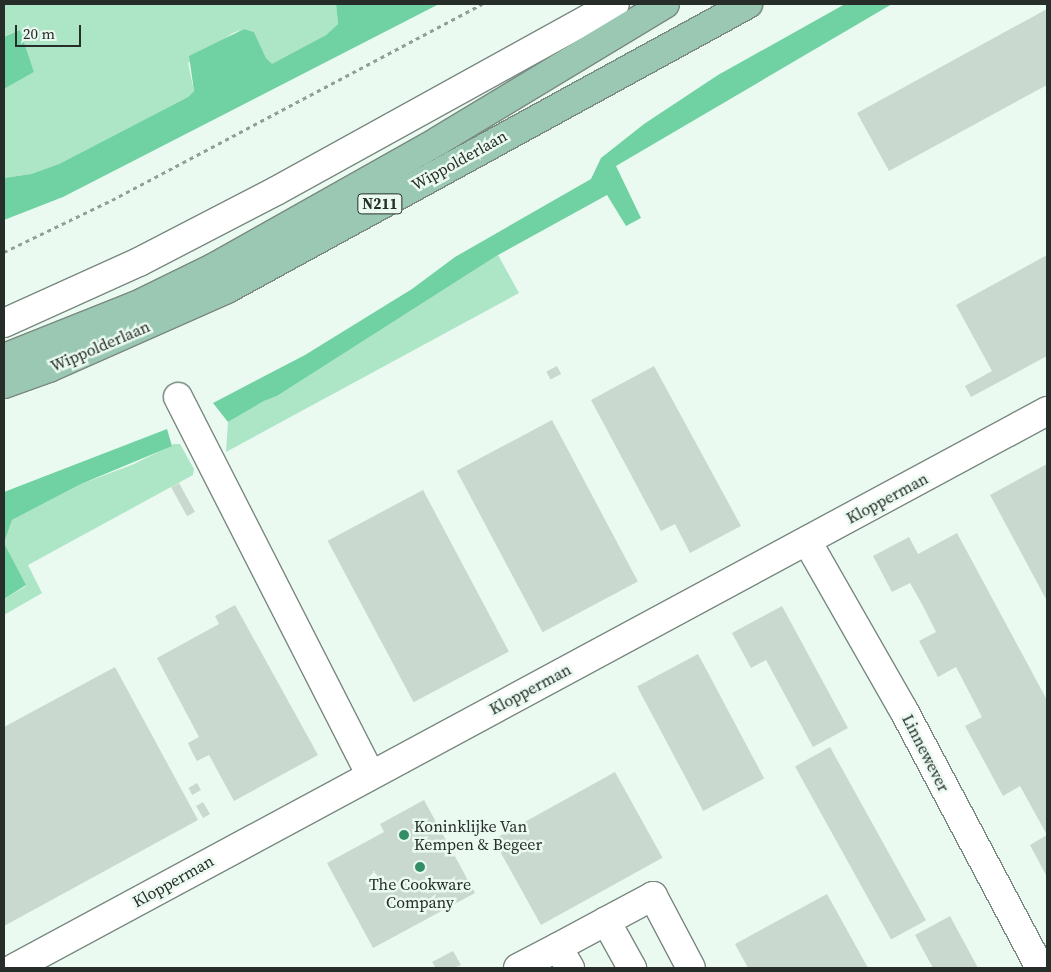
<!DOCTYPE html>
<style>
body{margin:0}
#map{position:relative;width:1051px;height:972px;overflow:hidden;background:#eafaf1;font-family:"Source Serif 4",serif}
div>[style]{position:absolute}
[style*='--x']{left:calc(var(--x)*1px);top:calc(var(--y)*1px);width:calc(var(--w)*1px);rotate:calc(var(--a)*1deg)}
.green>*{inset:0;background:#ade5c7}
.forest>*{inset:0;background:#70d2a2}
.building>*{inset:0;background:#c9d9cf;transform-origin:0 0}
.path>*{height:3px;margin-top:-1.5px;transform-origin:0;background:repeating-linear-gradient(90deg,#929e97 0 4px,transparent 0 8px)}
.roads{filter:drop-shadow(1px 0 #7a8981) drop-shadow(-1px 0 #7a8981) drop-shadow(0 1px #7a8981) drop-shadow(0 -1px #7a8981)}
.minor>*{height:28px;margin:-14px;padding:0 14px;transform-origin:14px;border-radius:14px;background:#fff}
.major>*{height:28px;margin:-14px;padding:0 14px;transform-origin:14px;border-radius:14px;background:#9ac8b2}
.dots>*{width:14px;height:14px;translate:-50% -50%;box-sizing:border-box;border:2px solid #eafaf1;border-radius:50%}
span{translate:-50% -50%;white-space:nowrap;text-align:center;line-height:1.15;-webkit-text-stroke:5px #eafaf1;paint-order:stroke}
.shield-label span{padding:1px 4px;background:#eafaf1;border:1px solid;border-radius:4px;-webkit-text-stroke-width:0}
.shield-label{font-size:15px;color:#272d29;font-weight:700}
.street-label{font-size:16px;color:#272d29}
.poi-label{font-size:16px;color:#272d29}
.left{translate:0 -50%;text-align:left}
.frame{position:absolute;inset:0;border:5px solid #272d29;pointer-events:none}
.scale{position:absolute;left:15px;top:25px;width:66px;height:22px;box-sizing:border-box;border:2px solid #272d29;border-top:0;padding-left:6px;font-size:15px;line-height:18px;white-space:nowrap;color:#272d29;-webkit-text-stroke:4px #eafaf1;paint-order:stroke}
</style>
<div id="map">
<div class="green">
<div style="clip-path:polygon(336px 4px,338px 24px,326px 35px,272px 65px,266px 58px,254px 32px,244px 29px,233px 33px,188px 63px,194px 91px,188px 97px,59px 164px,31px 174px,4px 178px,4px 89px,34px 72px,20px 30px,4px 37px,5px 4px)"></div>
<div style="clip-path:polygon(498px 255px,519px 293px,226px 452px,228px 422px,264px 401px,277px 396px)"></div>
<div style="clip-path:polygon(174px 444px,180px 444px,194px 469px,193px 475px,28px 565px,42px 593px,4px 615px,4px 599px,26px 586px,4px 543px,12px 520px,81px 484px,134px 464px)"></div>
</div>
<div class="forest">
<div style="clip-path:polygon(336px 4px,439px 4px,63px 197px,4px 220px,4px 178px,31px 174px,59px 164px,188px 97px,194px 91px,189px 56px,244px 29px,254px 32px,266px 58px,272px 64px,326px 35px,338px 24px)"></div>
<div style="clip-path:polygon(845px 4px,892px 4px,616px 166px,641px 218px,626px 226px,607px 195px,498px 255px,277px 396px,264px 401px,228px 422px,213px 403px,305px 355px,412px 289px,455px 257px,591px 179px,601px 158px,644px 124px,718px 75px)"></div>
<div style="clip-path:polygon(20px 30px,34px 72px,4px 89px,4px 37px)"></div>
<div style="clip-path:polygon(167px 429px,172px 446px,81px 484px,12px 520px,4px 543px,26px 585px,4px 599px,4px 492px)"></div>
</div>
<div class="building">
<div style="clip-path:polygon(1047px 9px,1047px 85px,889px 171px,857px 113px)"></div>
<div style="clip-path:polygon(1047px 255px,1047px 356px,971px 397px,965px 386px,992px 371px,956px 305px)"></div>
<div style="left:557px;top:366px;width:9px;height:12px;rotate:63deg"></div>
<div style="clip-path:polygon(654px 366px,741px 526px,690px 553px,675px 524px,661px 531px,591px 400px)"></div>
<div style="left:552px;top:420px;width:183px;height:108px;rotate:62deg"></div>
<div style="clip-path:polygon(1047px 464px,1047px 601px,990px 495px)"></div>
<div style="left:179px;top:483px;width:33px;height:9px;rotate:61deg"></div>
<div style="left:423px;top:490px;width:183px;height:108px;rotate:62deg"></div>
<div style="clip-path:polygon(957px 533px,1047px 700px,1047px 877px,1030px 845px,1047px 835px,1020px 786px,1003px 796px,965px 726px,982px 717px,956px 667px,938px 677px,919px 641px,936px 632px,923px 606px,910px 583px,892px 592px,873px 556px,909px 537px,918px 554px)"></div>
<div style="clip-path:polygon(235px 605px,318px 755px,234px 801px,209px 755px,197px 761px,192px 752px,188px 743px,199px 737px,157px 658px,219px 624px,215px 616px)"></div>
<div style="clip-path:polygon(782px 606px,848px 728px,813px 747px,766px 660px,751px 668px,732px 633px)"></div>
<div style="left:698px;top:654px;width:141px;height:69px;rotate:62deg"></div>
<div style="clip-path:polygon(115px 667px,198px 820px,4px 926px,4px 727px)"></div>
<div style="left:830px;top:747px;width:198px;height:40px;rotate:61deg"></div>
<div style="left:615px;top:772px;width:98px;height:139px;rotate:61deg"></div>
<div style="left:197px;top:783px;width:8px;height:10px;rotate:60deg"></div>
<div style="clip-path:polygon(424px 800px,475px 893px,373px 948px,327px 863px,384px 832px,380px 824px)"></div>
<div style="left:203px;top:802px;width:14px;height:8px;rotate:60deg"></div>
<div style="clip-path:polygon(827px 894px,868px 968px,748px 968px,735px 944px)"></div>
<div style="clip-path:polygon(950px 916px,978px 968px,933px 968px,915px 935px)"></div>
<div style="clip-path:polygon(453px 951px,461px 965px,454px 968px,436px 968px,432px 962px)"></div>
</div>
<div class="path">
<div style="--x:4;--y:252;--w:120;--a:-25.7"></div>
<div style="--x:112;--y:200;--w:419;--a:-27.9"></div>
</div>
<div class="roads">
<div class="minor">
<div style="--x:4;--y:323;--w:148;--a:-24.3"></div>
<div style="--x:139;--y:262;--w:154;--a:-27.4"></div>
<div style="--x:276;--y:191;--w:387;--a:-28.9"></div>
<div style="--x:178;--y:397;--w:423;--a:63"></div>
<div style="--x:807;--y:541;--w:193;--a:60.3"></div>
<div style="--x:903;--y:709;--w:293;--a:62.1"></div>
<div style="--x:606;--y:921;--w:54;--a:61"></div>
<div style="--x:14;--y:968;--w:1174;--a:-28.33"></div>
<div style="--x:518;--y:968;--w:45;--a:-27.7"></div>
<div style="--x:570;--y:968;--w:24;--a:-120"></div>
<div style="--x:558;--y:947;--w:108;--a:-28.2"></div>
<div style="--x:653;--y:896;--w:81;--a:62.2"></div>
</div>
<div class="major">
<div style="--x:4;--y:358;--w:141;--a:-21.7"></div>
<div style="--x:135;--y:306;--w:87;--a:-26"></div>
<div style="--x:213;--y:268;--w:258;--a:-29.4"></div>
<div style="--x:438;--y:141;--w:265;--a:-31.1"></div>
<div style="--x:4;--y:384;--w:48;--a:-19.6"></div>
<div style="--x:49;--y:368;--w:195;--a:-23.9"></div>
<div style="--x:227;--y:289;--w:594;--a:-28.68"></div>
</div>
</div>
<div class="dots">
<div style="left:404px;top:835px;background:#328e66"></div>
<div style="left:420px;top:867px;background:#328e66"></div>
</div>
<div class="shield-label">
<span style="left:380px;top:204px">N211</span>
</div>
<div class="street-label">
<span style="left:459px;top:160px;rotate:-29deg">Wippolderlaan</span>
<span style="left:100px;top:346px;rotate:-23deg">Wippolderlaan</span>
<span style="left:887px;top:498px;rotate:-28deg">Klopperman</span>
<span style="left:530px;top:689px;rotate:-28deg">Klopperman</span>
<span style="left:926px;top:753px;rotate:63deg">Linnewever</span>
<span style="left:173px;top:881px;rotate:-29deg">Klopperman</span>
</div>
<div class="poi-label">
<span class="left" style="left:414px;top:835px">Koninklijke Van<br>Kempen &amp; Begeer</span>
<span style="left:420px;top:893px">The Cookware<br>Company</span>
</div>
<div class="frame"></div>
<div class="scale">20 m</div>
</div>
